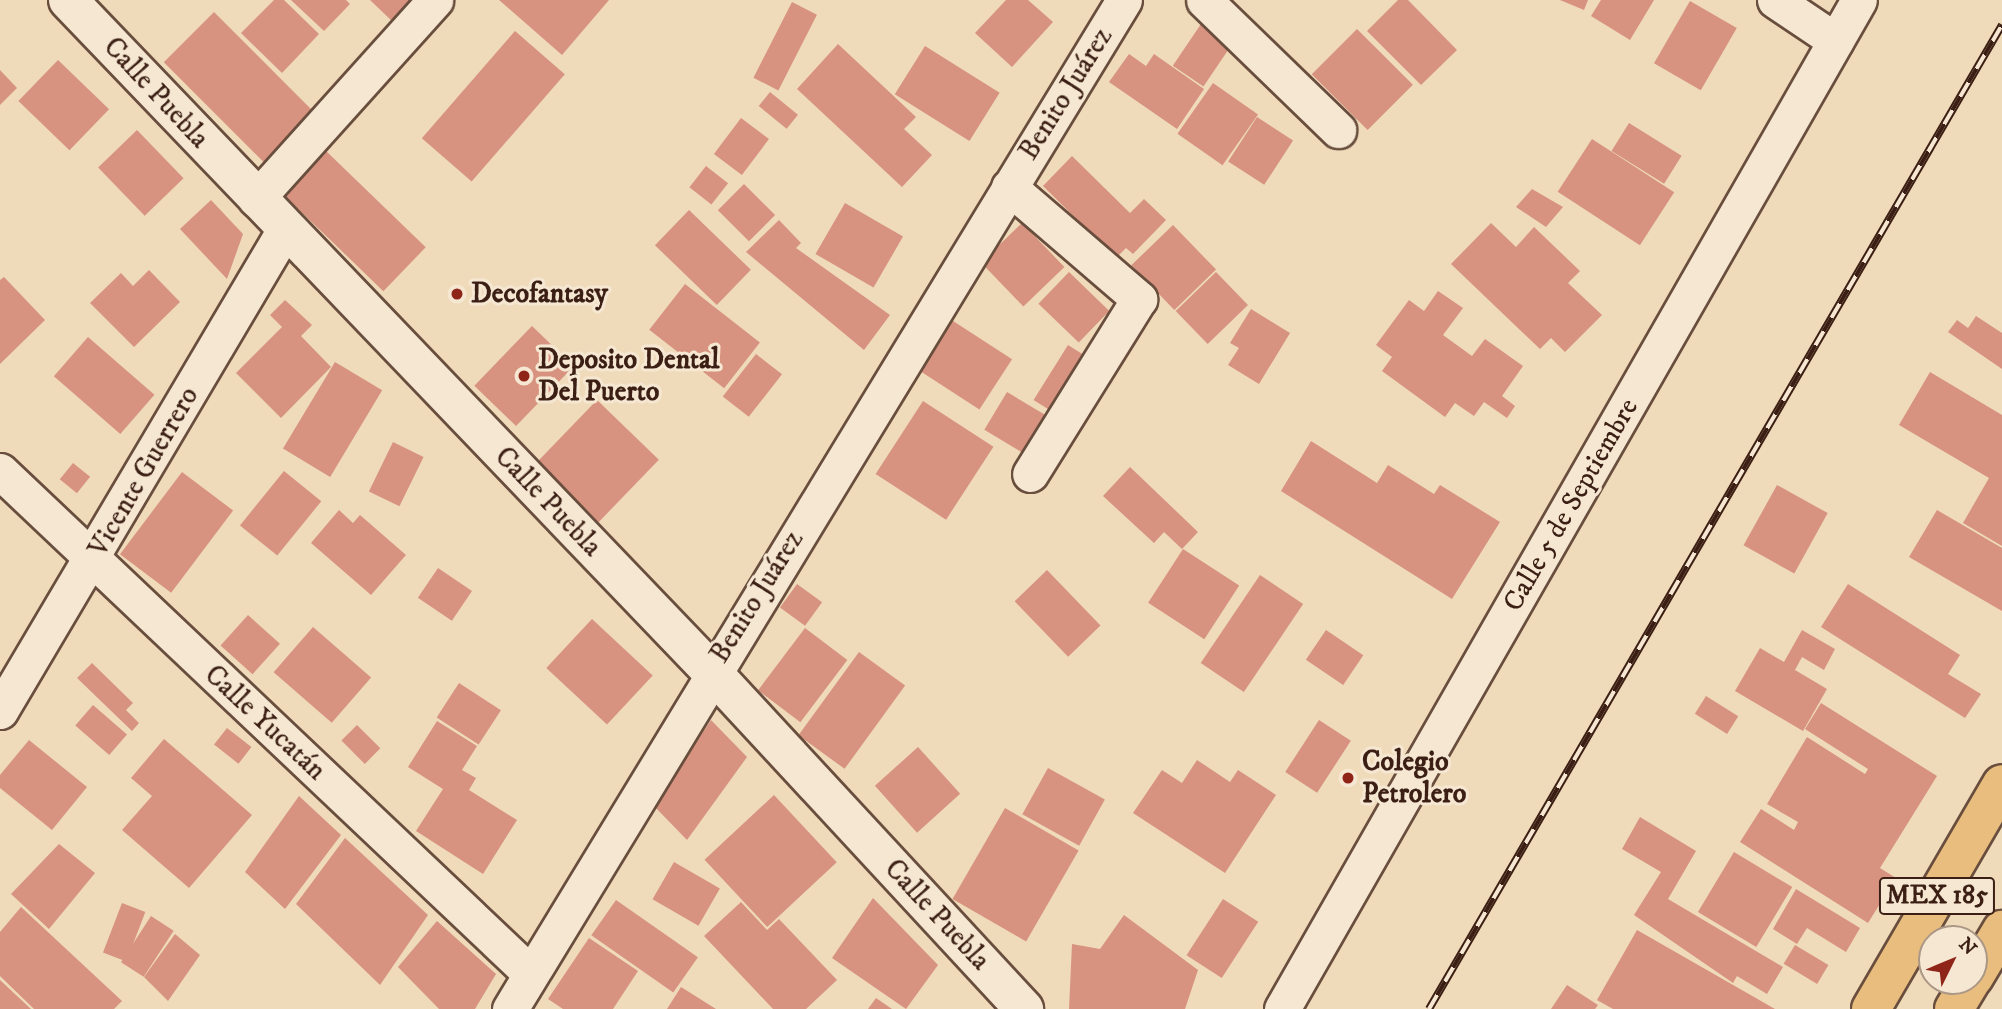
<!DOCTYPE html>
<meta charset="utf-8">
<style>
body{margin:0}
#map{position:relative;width:2002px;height:1009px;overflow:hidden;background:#efdaba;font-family:"IM FELL DW Pica",serif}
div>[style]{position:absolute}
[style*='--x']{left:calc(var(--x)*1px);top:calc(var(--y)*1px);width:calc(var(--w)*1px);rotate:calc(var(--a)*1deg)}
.building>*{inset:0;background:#d7937f;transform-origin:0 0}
.roads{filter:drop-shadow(2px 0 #694e3e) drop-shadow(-2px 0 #694e3e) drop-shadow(0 2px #694e3e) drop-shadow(0 -2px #694e3e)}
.minor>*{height:35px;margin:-17.5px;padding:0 17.5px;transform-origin:17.5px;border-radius:17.5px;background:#f5e7d2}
.tertiary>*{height:38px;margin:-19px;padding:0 19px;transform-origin:19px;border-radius:19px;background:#f5e7d2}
.primary>*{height:38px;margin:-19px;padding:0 19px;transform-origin:19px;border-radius:19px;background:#e8bd7d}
.rail>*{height:8px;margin-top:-4px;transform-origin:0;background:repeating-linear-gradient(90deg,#f5e7d2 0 16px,#3c1f14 0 32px);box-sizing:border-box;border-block:2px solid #3c1f14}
.dots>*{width:19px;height:19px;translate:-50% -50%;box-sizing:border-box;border:4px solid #f5e7d2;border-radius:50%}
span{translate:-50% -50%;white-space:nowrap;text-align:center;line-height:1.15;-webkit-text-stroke:6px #f5e7d2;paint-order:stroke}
.shield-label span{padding:2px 5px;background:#f5e7d2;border:2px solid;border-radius:5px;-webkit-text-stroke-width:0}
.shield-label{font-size:26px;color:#3c1f14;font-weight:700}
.street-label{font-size:28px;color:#3c1f14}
.poi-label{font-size:28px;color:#3c1f14;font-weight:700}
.left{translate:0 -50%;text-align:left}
.north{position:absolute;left:1918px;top:925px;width:70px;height:70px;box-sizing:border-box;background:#f5e7d2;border:2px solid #ab9786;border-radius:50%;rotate:47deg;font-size:19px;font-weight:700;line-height:28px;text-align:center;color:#3c1f14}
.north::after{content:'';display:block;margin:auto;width:24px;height:32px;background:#8f2418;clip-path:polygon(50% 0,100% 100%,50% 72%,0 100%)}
</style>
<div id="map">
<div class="building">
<div style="clip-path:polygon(274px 0,284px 0,319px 34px,282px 73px,241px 33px)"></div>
<div style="clip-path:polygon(291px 0,346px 0,350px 4px,324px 31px)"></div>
<div style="clip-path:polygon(370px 0,413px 0,393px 22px)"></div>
<div style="clip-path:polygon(499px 0,609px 0,562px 55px)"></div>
<div style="clip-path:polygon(1006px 0,1028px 0,1053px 22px,1012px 67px,975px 33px)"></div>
<div style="clip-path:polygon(1398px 0,1408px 0,1457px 50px,1421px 85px,1367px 31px)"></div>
<div style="clip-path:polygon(1560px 0,1588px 0,1584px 10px)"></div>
<div style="clip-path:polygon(1601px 0,1654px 0,1630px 40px,1591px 16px)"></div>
<div style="left:1690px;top:1px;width:54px;height:72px;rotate:30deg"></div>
<div style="left:792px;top:2px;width:28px;height:85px;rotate:27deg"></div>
<div style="left:214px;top:12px;width:142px;height:71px;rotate:45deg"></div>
<div style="left:1203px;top:21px;width:37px;height:54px;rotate:34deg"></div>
<div style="left:1357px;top:29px;width:79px;height:64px;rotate:45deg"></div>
<div style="left:515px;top:31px;width:66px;height:142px;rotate:41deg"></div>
<div style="clip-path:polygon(838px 44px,916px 117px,904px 129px,932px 155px,902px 187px,797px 89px)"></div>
<div style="left:925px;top:46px;width:88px;height:57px;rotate:32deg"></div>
<div style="clip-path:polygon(1129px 54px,1146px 66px,1154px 54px,1204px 89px,1177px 129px,1109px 82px)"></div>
<div style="left:58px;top:60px;width:71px;height:57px;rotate:44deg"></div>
<div style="clip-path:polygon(0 70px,17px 88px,0 105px)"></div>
<div style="left:1213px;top:83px;width:55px;height:62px;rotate:35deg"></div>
<div style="left:770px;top:92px;width:36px;height:18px;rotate:39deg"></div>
<div style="left:1257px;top:117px;width:43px;height:53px;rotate:33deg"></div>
<div style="left:741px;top:118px;width:35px;height:45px;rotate:37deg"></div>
<div style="left:1629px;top:123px;width:62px;height:33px;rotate:32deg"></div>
<div style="left:137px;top:130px;width:67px;height:54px;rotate:46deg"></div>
<div style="left:1592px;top:139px;width:98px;height:63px;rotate:33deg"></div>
<div style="left:325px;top:150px;width:140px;height:61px;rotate:44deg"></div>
<div style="clip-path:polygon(1072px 156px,1130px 213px,1144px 199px,1166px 220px,1133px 254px,1126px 248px,1116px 258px,1043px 186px)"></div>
<div style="left:706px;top:166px;width:28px;height:27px;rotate:38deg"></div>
<div style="left:744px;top:184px;width:44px;height:37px;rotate:45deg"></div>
<div style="clip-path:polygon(1532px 189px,1563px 207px,1546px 227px,1516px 207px)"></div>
<div style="clip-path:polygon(211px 200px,243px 234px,227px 279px,180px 229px)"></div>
<div style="left:845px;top:203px;width:67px;height:59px;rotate:30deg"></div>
<div style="left:689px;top:210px;width:86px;height:49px;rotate:44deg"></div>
<div style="clip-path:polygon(779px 220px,801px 243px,796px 248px,890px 315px,864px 350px,746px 252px)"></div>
<div style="left:1022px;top:223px;width:61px;height:57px;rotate:46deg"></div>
<div style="clip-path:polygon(1491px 223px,1516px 247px,1534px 227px,1580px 271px,1568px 283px,1602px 315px,1565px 352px,1551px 338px,1540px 349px,1451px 264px)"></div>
<div style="left:1173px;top:225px;width:62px;height:58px;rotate:46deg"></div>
<div style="clip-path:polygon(149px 270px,180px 302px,134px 347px,90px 303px,121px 273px,133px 286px)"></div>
<div style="left:1069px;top:272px;width:56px;height:44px;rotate:44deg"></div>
<div style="left:1216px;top:272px;width:46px;height:56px;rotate:46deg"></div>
<div style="clip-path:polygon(4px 277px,45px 320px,0 364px,0 280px)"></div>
<div style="left:685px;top:284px;width:95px;height:58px;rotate:38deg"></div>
<div style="clip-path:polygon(1438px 291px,1463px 308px,1443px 335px,1472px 356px,1485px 339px,1523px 366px,1502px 396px,1515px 406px,1507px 418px,1484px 402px,1474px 416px,1455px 403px,1445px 417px,1382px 371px,1392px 357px,1376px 345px,1409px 300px,1424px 311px)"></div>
<div style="clip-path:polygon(285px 300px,312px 325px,301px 336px,331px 367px,281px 418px,236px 373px,282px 327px,270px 315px)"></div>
<div style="clip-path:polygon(1251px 309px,1290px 333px,1259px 384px,1228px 365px,1239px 348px,1230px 343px)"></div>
<div style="clip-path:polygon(1976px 316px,2002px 333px,2002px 369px,1948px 332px,1957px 320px,1968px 328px)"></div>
<div style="left:950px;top:319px;width:74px;height:60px;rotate:33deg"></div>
<div style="left:532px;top:326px;width:58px;height:83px;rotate:44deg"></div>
<div style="left:88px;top:337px;width:88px;height:52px;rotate:41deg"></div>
<div style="left:1068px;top:345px;width:31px;height:65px;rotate:32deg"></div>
<div style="left:756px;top:354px;width:33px;height:54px;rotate:38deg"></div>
<div style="left:335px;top:362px;width:55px;height:101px;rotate:31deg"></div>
<div style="clip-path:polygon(1930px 372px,2002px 415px,2002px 546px,1963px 523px,1989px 478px,1899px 425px)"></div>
<div style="left:1007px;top:392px;width:54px;height:44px;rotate:31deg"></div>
<div style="left:597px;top:400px;width:86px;height:91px;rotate:44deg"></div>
<div style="left:923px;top:401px;width:84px;height:87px;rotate:33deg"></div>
<div style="clip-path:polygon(1311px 441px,1377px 483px,1388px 465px,1434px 494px,1440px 485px,1500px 522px,1452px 599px,1281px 491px)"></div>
<div style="left:393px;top:442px;width:34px;height:55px;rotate:26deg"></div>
<div style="left:73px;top:463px;width:22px;height:21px;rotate:39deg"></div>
<div style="clip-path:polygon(1130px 467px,1198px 532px,1182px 549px,1164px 532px,1154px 543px,1103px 496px)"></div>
<div style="left:284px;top:471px;width:48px;height:70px;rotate:39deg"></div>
<div style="left:182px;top:472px;width:64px;height:103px;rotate:37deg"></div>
<div style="left:1777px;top:485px;width:58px;height:69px;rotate:29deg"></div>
<div style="clip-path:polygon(339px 510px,353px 523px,360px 515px,406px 555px,371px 595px,311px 543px)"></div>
<div style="clip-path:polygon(1937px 510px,2002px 548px,2002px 611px,1909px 557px)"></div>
<div style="left:1183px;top:549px;width:67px;height:64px;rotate:33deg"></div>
<div style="left:438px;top:568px;width:41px;height:36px;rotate:34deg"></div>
<div style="left:1047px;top:570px;width:77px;height:45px;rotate:46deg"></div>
<div style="left:1260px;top:575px;width:52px;height:106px;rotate:34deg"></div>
<div style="left:797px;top:584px;width:31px;height:29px;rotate:36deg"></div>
<div style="clip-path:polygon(1848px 584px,1960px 655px,1948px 674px,1981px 694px,1965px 718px,1821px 627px)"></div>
<div style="left:248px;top:615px;width:43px;height:41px;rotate:42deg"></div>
<div style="left:592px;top:619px;width:83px;height:67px;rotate:43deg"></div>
<div style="left:313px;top:627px;width:77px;height:60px;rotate:41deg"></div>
<div style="left:805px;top:628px;width:53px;height:78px;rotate:37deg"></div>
<div style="left:1326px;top:630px;width:45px;height:36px;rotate:34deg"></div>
<div style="clip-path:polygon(1802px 630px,1835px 649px,1824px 670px,1802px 657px,1795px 670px,1827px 689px,1803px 731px,1735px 691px,1760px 648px,1784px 662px)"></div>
<div style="left:859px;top:652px;width:57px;height:103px;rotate:36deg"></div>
<div style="clip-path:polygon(92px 663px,133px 703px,126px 710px,139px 723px,132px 731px,77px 678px)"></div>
<div style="left:459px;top:683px;width:50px;height:41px;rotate:33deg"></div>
<div style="left:1706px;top:696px;width:38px;height:21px;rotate:32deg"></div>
<div style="clip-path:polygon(1821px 703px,1937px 776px,1880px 868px,1896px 878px,1868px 923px,1740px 842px,1761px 809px,1794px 830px,1798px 822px,1767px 804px,1807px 737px,1865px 774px,1868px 769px,1805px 729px)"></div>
<div style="left:93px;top:705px;width:45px;height:27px;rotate:41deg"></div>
<div style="clip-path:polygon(711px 720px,747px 757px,687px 840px,654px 806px)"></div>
<div style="left:1319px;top:720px;width:38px;height:62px;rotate:33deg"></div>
<div style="clip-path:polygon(437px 721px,477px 746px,462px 770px,476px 778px,469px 790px,517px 820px,483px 874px,416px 831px,443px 789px,408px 767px)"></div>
<div style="left:357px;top:725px;width:33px;height:22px;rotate:45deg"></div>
<div style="left:227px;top:728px;width:31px;height:21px;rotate:38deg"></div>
<div style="clip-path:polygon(164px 739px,252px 815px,189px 888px,122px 830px,152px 796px,131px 778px)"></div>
<div style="clip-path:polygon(29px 740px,87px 787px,52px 830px,0 788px,0 775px)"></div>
<div style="left:918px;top:747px;width:63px;height:58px;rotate:48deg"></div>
<div style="clip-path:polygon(1197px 760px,1230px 782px,1238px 770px,1276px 795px,1225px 873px,1133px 813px,1162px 770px,1182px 783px)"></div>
<div style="left:1048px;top:768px;width:65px;height:53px;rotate:29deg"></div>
<div style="left:774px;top:795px;width:92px;height:95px;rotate:47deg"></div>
<div style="clip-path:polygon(299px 796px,341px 835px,285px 909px,245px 872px)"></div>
<div style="left:1005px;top:808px;width:85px;height:105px;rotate:30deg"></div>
<div style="clip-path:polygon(1640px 817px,1696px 851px,1668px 899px,1783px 967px,1767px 994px,1737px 976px,1733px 983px,1634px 915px,1661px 872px,1622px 849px)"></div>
<div style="clip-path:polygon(345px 838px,428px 915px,380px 985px,296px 904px)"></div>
<div style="clip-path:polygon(59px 844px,95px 873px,49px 929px,11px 894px)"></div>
<div style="left:1734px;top:852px;width:68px;height:70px;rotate:31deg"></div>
<div style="left:674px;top:862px;width:53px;height:43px;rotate:30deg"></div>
<div style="clip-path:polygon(1796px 889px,1860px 928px,1846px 952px,1807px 928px,1797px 944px,1773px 929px)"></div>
<div style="clip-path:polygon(873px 898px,938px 965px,906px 1009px,832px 958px)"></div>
<div style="left:1223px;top:899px;width:42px;height:67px;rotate:33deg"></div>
<div style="left:616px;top:900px;width:100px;height:43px;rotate:35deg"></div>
<div style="clip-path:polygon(741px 902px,767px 930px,779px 919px,837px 980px,806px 1009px,773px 1009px,704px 936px)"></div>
<div style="left:122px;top:903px;width:25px;height:53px;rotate:21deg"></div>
<div style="clip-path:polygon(21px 907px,122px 1001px,114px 1009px,34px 1009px,0 976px,0 932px)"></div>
<div style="clip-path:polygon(1124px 915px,1198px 970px,1185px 1009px,1069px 1009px,1072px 944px,1100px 949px)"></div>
<div style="left:151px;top:916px;width:27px;height:55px;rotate:33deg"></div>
<div style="clip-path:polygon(437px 921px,496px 974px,475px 1009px,439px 1009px,398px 967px)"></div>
<div style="clip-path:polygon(1637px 930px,1775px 1009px,1613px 1009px,1597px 1000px)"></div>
<div style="clip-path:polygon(175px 934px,200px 955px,168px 1001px,144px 977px)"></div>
<div style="clip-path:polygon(589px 938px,638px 971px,613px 1009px,563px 1009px,548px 999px)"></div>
<div style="left:1795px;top:945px;width:39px;height:22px;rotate:31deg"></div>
<div style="clip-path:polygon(0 980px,31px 1009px,0 1009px)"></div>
<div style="clip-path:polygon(1567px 985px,1598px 1005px,1595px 1009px,1551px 1009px)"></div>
<div style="clip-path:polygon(681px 987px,716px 1009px,667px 1009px)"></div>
<div style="clip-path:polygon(876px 998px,892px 1009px,868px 1009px)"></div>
</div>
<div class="roads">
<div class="minor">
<div style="--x:1204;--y:0;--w:187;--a:44.1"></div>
<div style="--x:1775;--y:0;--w:73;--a:33.9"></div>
<div style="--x:1009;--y:187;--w:172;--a:40.7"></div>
<div style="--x:1139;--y:299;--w:206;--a:121.9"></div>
<div style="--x:256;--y:199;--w:268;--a:-48"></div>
<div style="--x:0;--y:471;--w:731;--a:43.45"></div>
<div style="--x:0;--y:711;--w:558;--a:-59.39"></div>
<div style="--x:510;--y:1009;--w:1181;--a:-58.68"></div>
<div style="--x:1282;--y:1009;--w:1162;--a:-60.24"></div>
</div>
<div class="tertiary">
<div style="--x:68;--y:0;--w:929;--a:46.22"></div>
<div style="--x:711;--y:671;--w:461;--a:47.2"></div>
</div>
<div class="primary">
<div style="--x:1974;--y:977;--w:55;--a:-59.2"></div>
<div style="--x:1871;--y:1009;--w:260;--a:-59.8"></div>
<div style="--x:1954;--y:1009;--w:33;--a:-59"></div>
</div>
</div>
<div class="rail">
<div style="--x:1429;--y:1009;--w:1139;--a:-59.79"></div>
</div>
<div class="dots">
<div style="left:457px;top:294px;background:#8f2418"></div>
<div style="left:524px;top:376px;background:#8f2418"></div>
<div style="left:1348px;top:778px;background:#8f2418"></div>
</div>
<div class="shield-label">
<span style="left:1937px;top:896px">MEX 185</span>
</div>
<div class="street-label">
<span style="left:156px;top:93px;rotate:47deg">Calle Puebla</span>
<span style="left:1066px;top:94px;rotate:-58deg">Benito Juárez</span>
<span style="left:144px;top:472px;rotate:-60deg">Vicente Guerrero</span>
<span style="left:548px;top:502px;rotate:46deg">Calle Puebla</span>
<span style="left:1571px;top:505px;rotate:-60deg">Calle 5 de Septiembre</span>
<span style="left:757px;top:597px;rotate:-58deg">Benito Juárez</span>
<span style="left:265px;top:723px;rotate:43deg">Calle Yucatán</span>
<span style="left:937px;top:915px;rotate:47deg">Calle Puebla</span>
</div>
<div class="poi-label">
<span class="left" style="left:471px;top:294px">Decofantasy</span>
<span class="left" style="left:538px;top:376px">Deposito Dental<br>Del Puerto</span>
<span class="left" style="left:1362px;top:778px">Colegio<br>Petrolero</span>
</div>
<div class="north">N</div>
</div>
